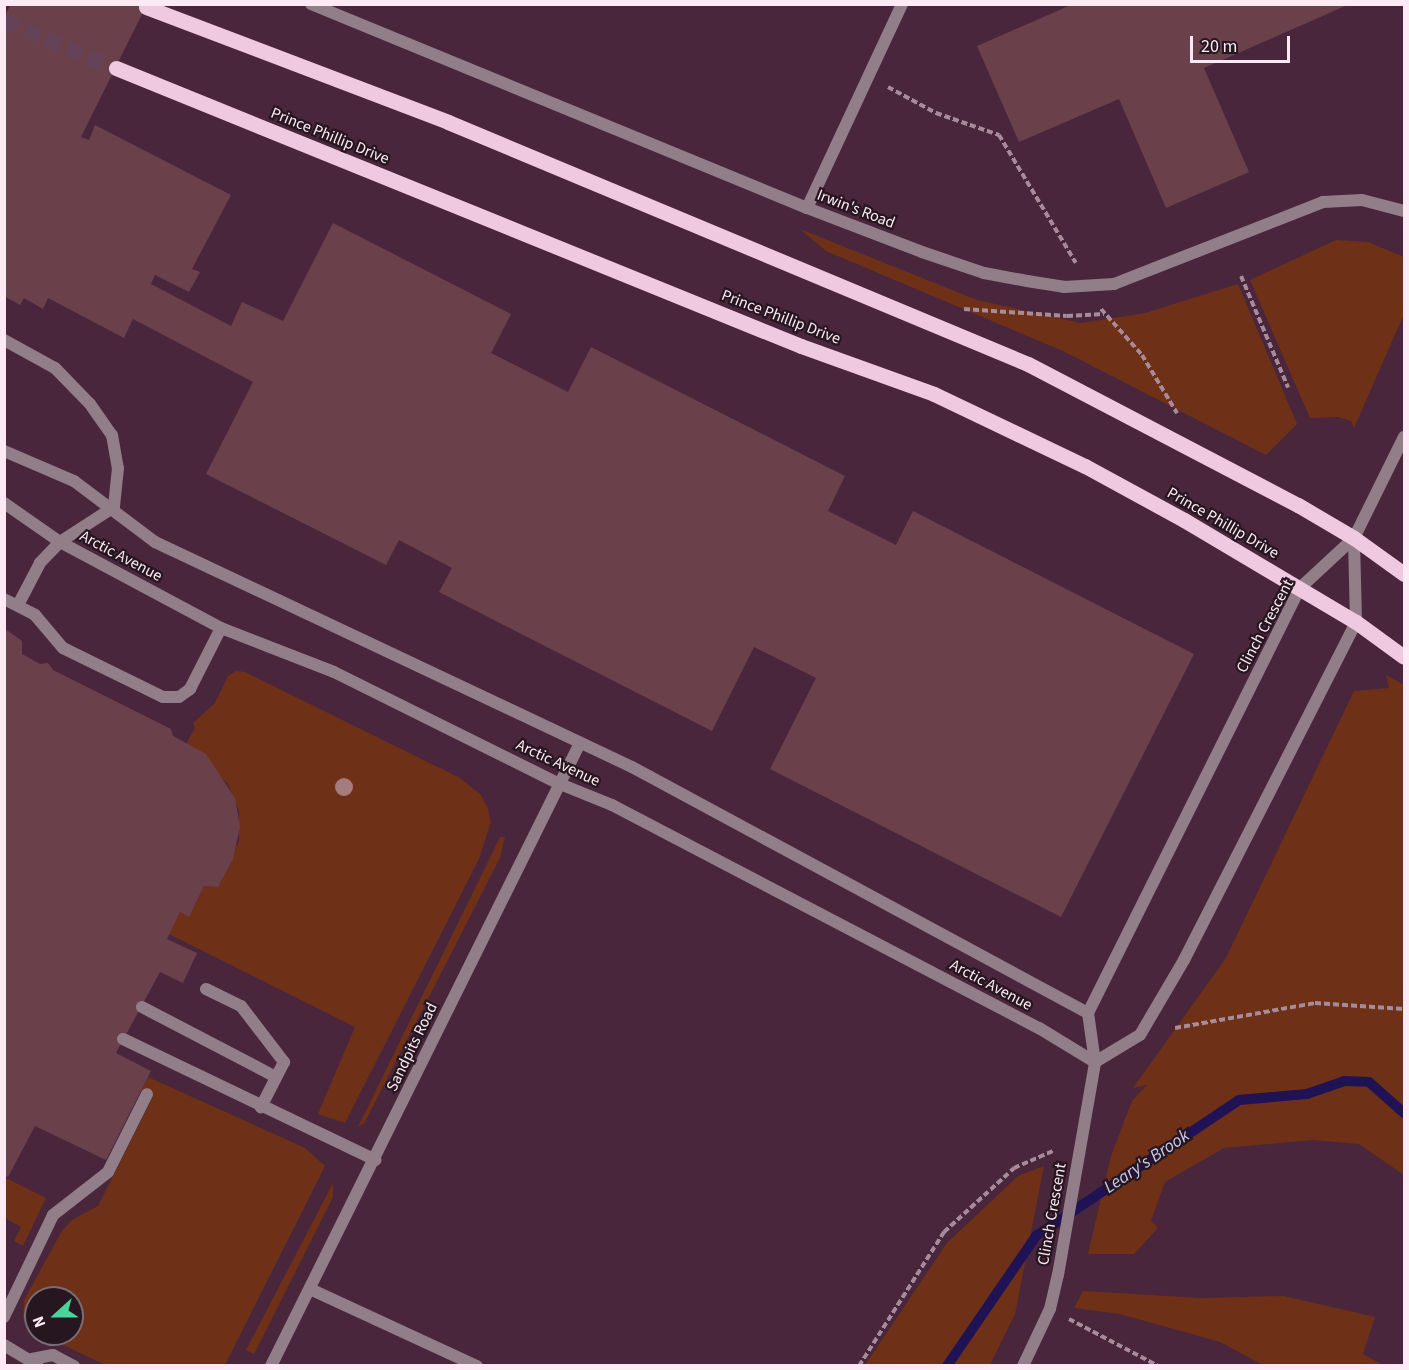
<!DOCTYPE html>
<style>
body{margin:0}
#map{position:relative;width:1409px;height:1370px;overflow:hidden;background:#49263c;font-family:"Source Sans 3",sans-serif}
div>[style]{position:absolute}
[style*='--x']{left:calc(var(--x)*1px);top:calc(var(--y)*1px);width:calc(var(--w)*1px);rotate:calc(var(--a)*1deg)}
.green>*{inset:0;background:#6e3117}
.stream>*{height:10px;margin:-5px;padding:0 5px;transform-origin:5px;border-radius:5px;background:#1f1355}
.building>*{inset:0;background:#6a404b}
.primary-tunnel>*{height:15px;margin-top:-7.5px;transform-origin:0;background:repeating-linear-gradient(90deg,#644358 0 15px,transparent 0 23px)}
.path>*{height:4px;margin-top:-2px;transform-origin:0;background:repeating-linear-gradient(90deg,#a68b9b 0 6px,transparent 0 9px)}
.lane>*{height:12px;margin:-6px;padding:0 6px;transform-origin:6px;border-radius:6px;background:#917e89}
.street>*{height:12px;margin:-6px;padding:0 6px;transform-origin:6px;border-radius:6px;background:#917e89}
.primary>*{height:15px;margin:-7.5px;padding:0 7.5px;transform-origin:7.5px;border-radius:7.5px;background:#efc9df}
.trees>*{width:18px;height:18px;margin:-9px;border-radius:50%;background:#a57c7c}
span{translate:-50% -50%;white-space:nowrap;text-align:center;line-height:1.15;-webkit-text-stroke:4.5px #25161f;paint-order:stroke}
.street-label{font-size:16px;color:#fdeaf4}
.water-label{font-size:18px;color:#c7c9f2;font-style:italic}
.frame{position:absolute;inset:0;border:6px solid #fdeaf4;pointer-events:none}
.north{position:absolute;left:24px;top:1286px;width:60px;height:60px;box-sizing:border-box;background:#25161f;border:2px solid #7b6b74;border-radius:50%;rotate:249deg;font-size:16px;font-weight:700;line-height:24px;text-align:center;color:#fdeaf4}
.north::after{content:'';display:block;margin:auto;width:21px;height:27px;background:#49d49c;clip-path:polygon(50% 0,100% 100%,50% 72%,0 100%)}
.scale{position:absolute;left:1190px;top:36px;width:100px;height:27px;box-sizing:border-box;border:3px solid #fdeaf4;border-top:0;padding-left:8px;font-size:18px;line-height:21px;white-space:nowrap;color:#fdeaf4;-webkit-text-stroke:4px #25161f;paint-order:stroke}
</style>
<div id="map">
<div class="green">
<div style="clip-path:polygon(800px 229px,977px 300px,1081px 323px,1145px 313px,1238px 284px,1297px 424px,1266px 455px,1063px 351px,826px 251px)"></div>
<div style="clip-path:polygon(1336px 240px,1368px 242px,1404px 257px,1404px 314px,1354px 428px,1351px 421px,1338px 417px,1310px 418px,1250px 280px)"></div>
<div style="clip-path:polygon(236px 671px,245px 672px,460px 778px,481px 795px,488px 809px,491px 822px,479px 859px,345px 1123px,318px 1114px,355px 1027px,169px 934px,180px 912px,189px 917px,204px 886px,218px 887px,239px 841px,239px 811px,228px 784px,186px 744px,195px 728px,193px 723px,215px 703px,228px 676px)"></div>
<div style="clip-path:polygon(1386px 675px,1404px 685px,1404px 1175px,1359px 1144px,1313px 1140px,1224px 1148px,1165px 1182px,1151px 1221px,1158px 1228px,1134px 1254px,1088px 1254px,1111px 1156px,1132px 1101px,1147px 1085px,1133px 1088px,1226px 958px,1354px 691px,1389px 688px)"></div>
<div style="clip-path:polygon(500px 837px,505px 837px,500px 858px,365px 1122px,358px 1127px)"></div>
<div style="clip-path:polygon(148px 1077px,305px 1148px,325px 1166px,225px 1365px,105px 1365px,41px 1334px,72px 1334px,72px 1298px,36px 1298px,36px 1331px,23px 1318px,24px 1300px,62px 1231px,72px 1220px,98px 1206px,153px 1097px,141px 1091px)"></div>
<div style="clip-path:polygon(1044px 1166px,1015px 1314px,990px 1365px,865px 1365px,947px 1243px,1018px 1176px)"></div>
<div style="clip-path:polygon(4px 1177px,46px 1198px,23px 1246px,14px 1241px,21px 1227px,5px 1218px)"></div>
<div style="clip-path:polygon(333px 1183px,333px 1197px,254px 1354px,246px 1350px)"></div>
<div style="clip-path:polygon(1083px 1291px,1200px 1298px,1284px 1296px,1375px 1317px,1363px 1354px,1383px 1365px,1263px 1365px,1220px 1342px,1120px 1314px,1074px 1308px)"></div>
</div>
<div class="stream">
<div style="--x:947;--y:1366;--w:158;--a:-55.6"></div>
<div style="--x:1036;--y:1236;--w:244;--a:-33.8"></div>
<div style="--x:1239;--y:1100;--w:68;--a:-5"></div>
<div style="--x:1307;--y:1094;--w:39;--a:-19"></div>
<div style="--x:1344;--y:1081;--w:25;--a:2"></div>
<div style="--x:1369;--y:1082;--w:47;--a:41.5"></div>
</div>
<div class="building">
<div style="clip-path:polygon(11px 4px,147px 4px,81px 137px,89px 140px,95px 125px,231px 195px,192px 269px,200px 272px,189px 292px,155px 275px,151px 284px,231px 326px,242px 302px,283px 321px,333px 223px,511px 314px,491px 353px,568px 392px,591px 347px,845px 476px,828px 511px,896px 545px,913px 511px,1194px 654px,1061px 917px,770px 769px,816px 678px,754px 647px,712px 731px,439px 592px,452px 568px,399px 540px,386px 565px,206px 474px,253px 382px,133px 319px,124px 338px,48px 298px,43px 309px,24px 298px,20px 305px,4px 296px,4px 17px)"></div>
<div style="clip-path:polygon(1073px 4px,1350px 4px,1204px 68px,1249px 172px,1166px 208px,1119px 99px,1019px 142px,977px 46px)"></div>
<div style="clip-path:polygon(4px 628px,22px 641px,22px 654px,40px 664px,48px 663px,53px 670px,171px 729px,173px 736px,206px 754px,235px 798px,240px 827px,233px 859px,218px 887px,204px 886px,189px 917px,180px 912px,167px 939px,197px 953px,183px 983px,160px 972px,116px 1053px,151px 1071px,106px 1160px,35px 1126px,8px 1177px,4px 1175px)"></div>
</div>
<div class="primary-tunnel">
<div style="--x:4;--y:21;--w:121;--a:22.8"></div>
</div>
<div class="path">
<div style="--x:888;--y:87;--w:55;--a:28.4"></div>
<div style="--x:936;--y:113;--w:67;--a:19.2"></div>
<div style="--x:999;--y:135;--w:149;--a:59"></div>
<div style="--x:1241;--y:276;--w:121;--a:67.1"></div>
<div style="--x:964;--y:309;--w:103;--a:3.9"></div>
<div style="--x:1067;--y:316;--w:37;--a:-3"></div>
<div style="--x:1101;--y:309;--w:62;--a:48.3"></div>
<div style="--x:1142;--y:355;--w:68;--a:58.9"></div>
<div style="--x:1175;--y:1028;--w:142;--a:-10.1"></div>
<div style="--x:1315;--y:1003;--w:89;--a:3.9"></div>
<div style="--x:1069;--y:1319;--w:101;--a:27.8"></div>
<div style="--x:859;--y:1366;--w:159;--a:-57.6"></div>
<div style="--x:944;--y:1232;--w:95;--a:-42.4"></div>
<div style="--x:1014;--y:1168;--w:43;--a:-23.6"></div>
</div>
<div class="lane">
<div style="--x:807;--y:208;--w:225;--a:-65"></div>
<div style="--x:4;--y:340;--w:58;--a:28.8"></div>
<div style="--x:55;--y:368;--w:50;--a:45.8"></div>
<div style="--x:90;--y:404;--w:38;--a:55"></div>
<div style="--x:112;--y:435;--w:34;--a:80"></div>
<div style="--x:118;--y:468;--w:39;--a:96"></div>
<div style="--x:114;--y:507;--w:64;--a:147.1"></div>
<div style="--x:60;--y:542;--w:29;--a:134"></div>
<div style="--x:40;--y:563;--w:47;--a:117.6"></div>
<div style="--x:4;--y:599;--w:35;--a:27"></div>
<div style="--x:35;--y:615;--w:43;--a:49.7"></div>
<div style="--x:63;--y:648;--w:111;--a:26.1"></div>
<div style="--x:163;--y:697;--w:16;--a:0"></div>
<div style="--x:179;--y:697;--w:14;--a:-36"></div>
<div style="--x:190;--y:689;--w:68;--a:-63.1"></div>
<div style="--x:206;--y:989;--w:39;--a:26"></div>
<div style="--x:241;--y:1006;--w:71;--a:52.5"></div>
<div style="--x:284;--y:1062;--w:51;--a:117.1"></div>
<div style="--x:142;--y:1007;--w:151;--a:27.6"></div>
<div style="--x:123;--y:1039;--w:280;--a:25.6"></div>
<div style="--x:310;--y:1289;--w:184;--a:24.8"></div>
<div style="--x:4;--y:1317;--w:113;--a:-64.3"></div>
<div style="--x:53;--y:1215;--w:70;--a:-38"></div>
<div style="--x:108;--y:1172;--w:87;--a:-63.4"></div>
<div style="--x:4;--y:1345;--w:39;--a:31"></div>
<div style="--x:32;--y:1359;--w:21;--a:-11"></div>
<div style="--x:53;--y:1355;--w:24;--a:28"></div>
<div style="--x:271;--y:1366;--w:695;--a:-63.62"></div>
<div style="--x:1023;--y:1366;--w:63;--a:-64.7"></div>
<div style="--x:1050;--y:1309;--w:35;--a:-77"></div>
</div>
<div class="street">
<div style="--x:311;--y:4;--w:536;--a:22.36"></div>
<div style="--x:807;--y:208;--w:123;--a:20.9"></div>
<div style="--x:922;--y:252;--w:65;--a:18.7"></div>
<div style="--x:984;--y:273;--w:44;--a:10.5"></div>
<div style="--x:1027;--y:281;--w:37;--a:9"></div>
<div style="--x:1064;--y:287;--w:50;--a:-3.4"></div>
<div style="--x:1114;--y:284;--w:225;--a:-21.4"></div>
<div style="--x:1323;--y:202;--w:39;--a:-3"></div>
<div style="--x:1362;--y:200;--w:43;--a:14.7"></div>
<div style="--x:4;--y:451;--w:76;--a:23.2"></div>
<div style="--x:74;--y:481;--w:101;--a:37"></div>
<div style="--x:155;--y:542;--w:527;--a:25.25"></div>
<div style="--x:632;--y:767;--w:518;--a:28.35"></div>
<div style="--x:4;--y:503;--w:68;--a:34.9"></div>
<div style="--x:60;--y:542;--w:183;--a:28.1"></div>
<div style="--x:221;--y:628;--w:121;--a:21.3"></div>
<div style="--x:334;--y:672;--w:252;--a:26.4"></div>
<div style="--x:560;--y:784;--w:56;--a:22"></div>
<div style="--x:612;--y:805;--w:482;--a:27.6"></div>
<div style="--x:1039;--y:1028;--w:66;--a:31.3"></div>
<div style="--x:1095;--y:1062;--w:52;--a:-31"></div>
<div style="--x:1140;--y:1035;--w:87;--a:-59.6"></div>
<div style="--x:1184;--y:960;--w:379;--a:-63"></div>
<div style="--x:1356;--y:622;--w:84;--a:-91.4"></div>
<div style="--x:1058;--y:1275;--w:216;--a:-80.1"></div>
<div style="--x:1095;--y:1062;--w:49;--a:-98.1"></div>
<div style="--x:1088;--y:1013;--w:475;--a:-63.5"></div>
<div style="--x:1300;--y:588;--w:74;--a:-42.8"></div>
<div style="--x:1354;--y:538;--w:113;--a:-63.7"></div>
</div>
<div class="primary">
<div style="--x:146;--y:7;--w:323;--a:20.8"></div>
<div style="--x:448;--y:122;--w:628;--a:22.65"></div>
<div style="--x:1028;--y:364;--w:305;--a:27.6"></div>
<div style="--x:1298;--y:505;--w:65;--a:30.5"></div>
<div style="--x:1354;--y:538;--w:62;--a:35.8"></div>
<div style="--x:116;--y:68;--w:739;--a:22.09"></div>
<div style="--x:801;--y:346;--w:141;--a:19.8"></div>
<div style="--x:934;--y:394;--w:167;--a:25.5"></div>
<div style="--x:1085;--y:466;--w:113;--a:28.6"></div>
<div style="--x:1184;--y:520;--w:200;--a:30.7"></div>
<div style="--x:1356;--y:622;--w:59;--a:36.1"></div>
</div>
<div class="trees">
<div style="left:344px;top:787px"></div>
</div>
<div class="street-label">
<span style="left:330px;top:136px;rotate:22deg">Prince Phillip Drive</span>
<span style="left:856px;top:209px;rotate:21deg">Irwin's Road</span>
<span style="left:781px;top:317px;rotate:21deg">Prince Phillip Drive</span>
<span style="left:1223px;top:523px;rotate:30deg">Prince Phillip Drive</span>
<span style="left:121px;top:556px;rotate:28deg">Arctic Avenue</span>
<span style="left:1265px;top:626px;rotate:-62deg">Clinch Crescent</span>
<span style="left:558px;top:763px;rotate:25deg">Arctic Avenue</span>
<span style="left:991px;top:985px;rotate:28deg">Arctic Avenue</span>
<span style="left:412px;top:1047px;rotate:-64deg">Sandpits Road</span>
<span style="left:1052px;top:1214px;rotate:-80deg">Clinch Crescent</span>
</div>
<div class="water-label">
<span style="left:1147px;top:1162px;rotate:-34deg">Leary's Brook</span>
</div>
<div class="frame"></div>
<div class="north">N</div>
<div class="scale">20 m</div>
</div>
